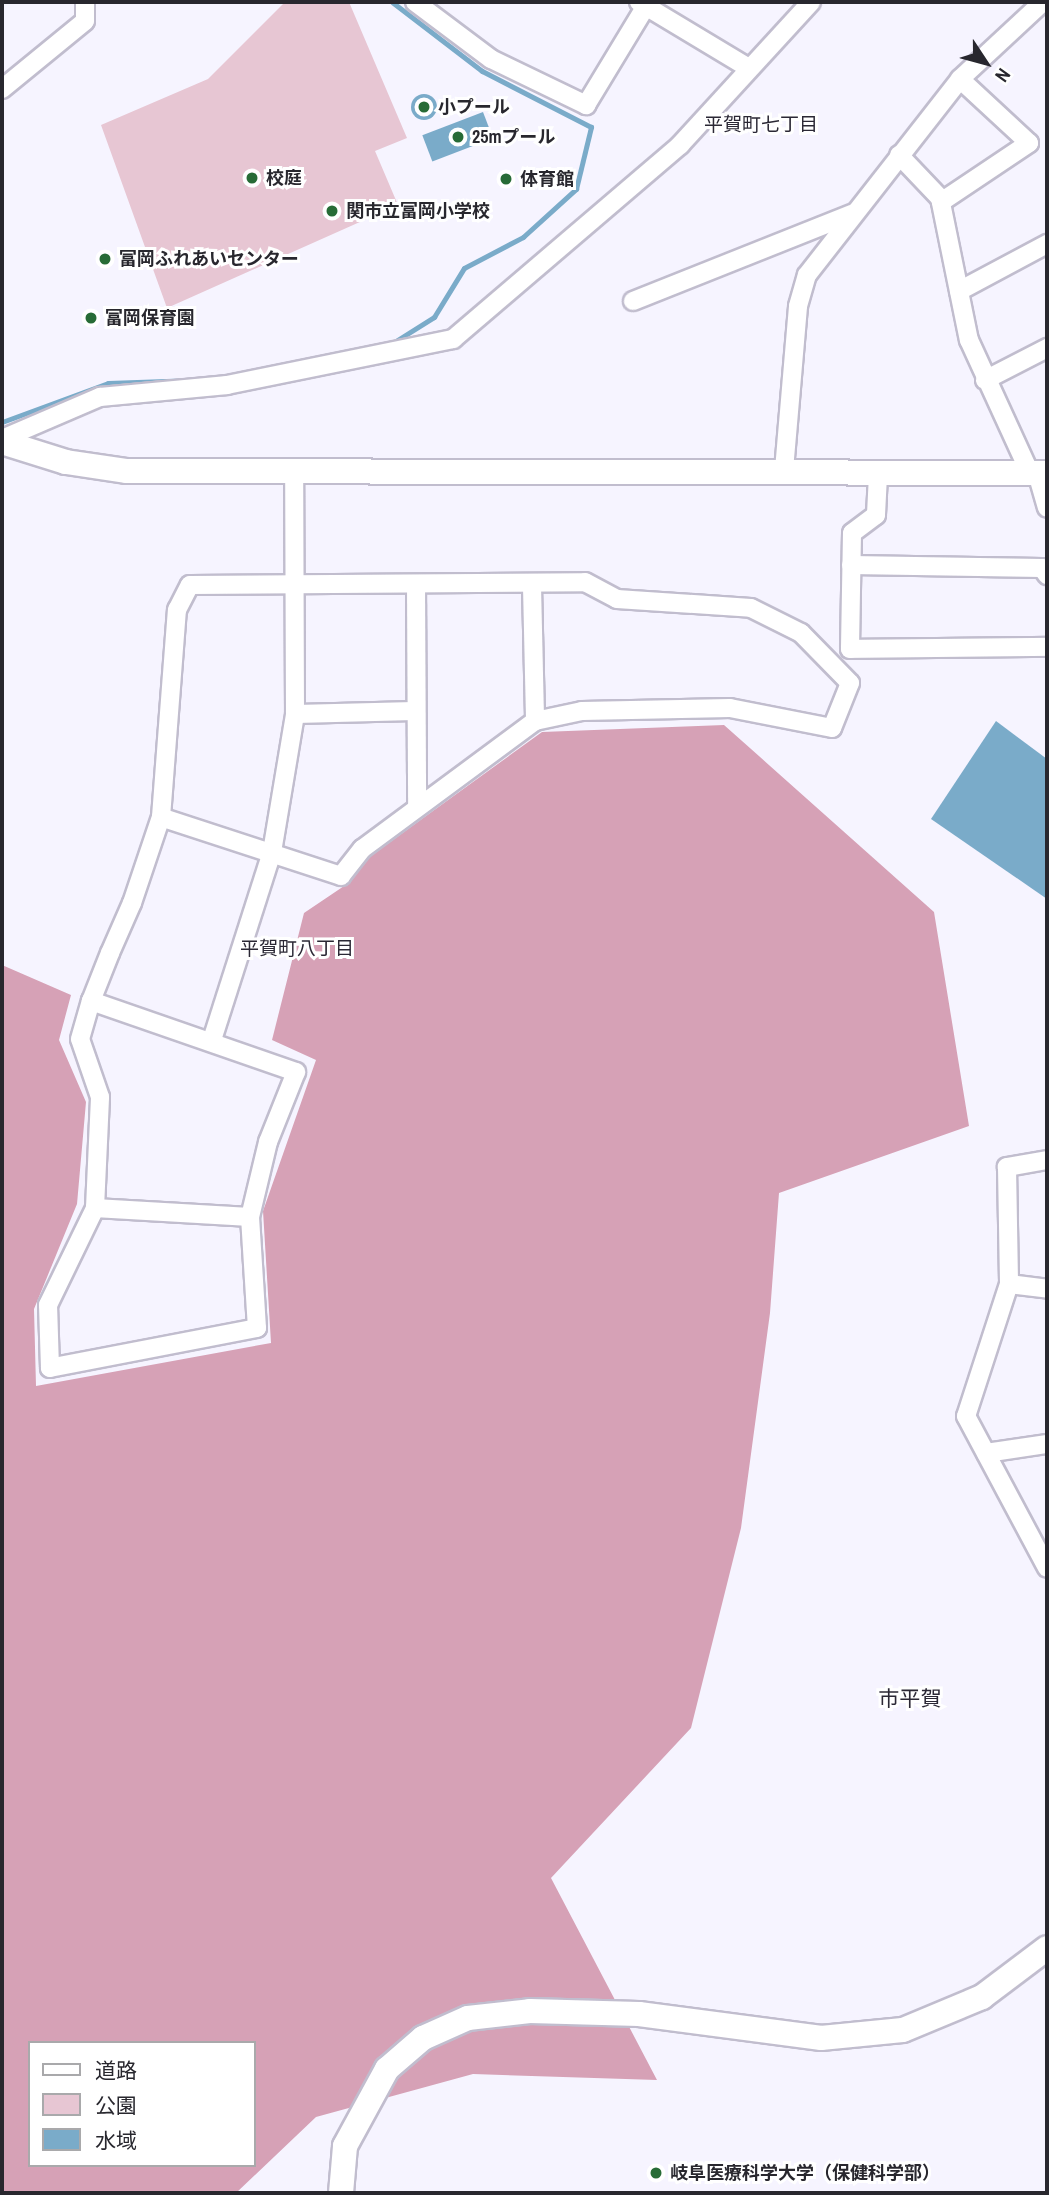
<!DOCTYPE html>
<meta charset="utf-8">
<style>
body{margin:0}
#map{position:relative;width:1049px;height:2195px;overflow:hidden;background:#f6f4ff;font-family:"Archivo Narrow","Noto Sans JP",sans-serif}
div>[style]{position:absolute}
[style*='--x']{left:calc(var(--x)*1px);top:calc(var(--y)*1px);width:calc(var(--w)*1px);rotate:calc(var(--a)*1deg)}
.green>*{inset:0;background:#e7c6d3}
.forest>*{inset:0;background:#d6a1b6}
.water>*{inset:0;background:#7aabc9;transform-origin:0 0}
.round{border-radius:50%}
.stream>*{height:5px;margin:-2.5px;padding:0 2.5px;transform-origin:2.5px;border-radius:2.5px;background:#7aabc9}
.roads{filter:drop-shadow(2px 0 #c1bdce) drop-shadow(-2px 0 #c1bdce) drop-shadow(0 2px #c1bdce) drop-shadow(0 -2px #c1bdce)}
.street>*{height:18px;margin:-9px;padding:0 9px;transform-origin:9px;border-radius:9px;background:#fff}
.secondary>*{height:24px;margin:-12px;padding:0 12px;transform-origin:12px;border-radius:12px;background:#fff}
.dots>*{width:19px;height:19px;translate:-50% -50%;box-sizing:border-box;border:4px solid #fff;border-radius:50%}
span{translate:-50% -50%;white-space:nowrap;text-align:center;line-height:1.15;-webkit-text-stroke:6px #fff;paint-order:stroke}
.poi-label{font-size:18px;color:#28272e;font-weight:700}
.left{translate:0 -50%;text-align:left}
.neighbourhood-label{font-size:19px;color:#2b2835}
.quarter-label{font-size:21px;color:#2b2835}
.frame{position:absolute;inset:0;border:4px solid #28272e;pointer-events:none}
.legend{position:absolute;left:28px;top:2041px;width:228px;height:126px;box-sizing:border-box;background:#fff;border:2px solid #a9a9ab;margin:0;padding:9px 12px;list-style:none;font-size:21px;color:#28272e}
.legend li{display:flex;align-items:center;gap:14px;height:35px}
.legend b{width:35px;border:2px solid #a9a9ab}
.north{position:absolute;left:951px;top:28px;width:70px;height:70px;-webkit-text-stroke:5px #fff;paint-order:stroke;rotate:126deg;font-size:19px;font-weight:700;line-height:28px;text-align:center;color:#28272e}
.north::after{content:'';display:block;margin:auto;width:24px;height:32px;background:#28272e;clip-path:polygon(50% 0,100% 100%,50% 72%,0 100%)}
</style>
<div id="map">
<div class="green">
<div style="clip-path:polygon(285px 2px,349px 2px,407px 138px,375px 151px,398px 205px,167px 308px,101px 125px,208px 79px)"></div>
</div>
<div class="forest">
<div style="clip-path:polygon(evenodd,724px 725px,934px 912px,969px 1126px,779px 1193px,770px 1313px,741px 1528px,691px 1728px,551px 1878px,657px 2080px,473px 2074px,316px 2117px,236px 2193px,2px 2193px,2px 965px,71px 995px,59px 1040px,86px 1102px,77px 1204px,34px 1309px,36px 1386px,271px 1343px,263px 1211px,316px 1060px,272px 1040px,304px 913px,350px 882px,368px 858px,542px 732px,724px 725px,30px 2043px,254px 2043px,254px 2165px,30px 2165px,30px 2043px)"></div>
</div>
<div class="water">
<div class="round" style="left:411px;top:94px;width:26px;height:26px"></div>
<div style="left:483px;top:112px;width:28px;height:65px;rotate:69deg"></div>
<div style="clip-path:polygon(996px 721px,1047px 759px,1047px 899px,931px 819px)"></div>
</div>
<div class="stream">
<div style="--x:391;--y:344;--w:51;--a:-32.1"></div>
<div style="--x:434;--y:317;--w:57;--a:-58.5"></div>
<div style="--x:464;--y:268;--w:67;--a:-27.7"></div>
<div style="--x:523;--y:237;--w:72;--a:-42.2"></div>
<div style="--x:576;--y:189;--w:64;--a:-76.4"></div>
<div style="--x:591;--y:127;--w:123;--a:-152.8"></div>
<div style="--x:482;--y:71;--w:113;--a:-142.5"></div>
<div style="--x:2;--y:422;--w:113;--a:-20.2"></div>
<div style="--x:108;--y:383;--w:87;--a:-2"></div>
</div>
<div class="roads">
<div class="street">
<div style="--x:415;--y:2;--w:95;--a:36.9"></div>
<div style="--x:491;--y:59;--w:106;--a:25.8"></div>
<div style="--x:586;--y:105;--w:116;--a:-58.8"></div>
<div style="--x:639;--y:2;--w:128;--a:31"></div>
<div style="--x:2;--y:89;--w:107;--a:-39.3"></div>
<div style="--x:85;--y:21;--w:19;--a:-90"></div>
<div style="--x:899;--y:155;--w:59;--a:46.4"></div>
<div style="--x:940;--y:198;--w:145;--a:78.5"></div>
<div style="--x:969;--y:340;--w:146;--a:65.4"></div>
<div style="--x:941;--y:202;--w:106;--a:-33.8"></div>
<div style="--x:1029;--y:143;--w:94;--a:-137.2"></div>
<div style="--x:959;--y:291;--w:100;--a:-28.1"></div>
<div style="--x:633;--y:301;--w:236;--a:-21.7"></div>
<div style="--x:985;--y:380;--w:70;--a:-27.3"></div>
<div style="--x:2;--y:439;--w:107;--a:-23.2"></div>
<div style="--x:100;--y:397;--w:128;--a:-5.4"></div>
<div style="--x:227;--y:385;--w:231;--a:-11.5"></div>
<div style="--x:453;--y:339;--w:299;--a:-40.5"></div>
<div style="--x:680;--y:145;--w:194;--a:-47.5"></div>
<div style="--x:784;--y:470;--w:165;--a:-85.1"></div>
<div style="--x:798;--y:306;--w:32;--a:-74"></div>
<div style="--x:807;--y:275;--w:249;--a:-52"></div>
<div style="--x:960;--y:79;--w:113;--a:-42.9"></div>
<div style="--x:1037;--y:473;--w:36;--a:74"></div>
<div style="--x:878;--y:475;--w:40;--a:92.9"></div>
<div style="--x:876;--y:515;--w:30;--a:143"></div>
<div style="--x:852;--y:533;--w:116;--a:91"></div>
<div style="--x:850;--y:649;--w:197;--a:-0.6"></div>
<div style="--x:851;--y:565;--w:191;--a:0.9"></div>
<div style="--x:1042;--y:568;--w:9;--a:54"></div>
<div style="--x:416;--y:585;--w:220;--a:89.7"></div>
<div style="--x:532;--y:586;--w:135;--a:88.7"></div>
<div style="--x:295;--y:714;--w:120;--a:-1.4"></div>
<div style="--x:91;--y:1001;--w:217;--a:19.1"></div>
<div style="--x:296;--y:1072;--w:75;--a:111.8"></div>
<div style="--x:268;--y:1142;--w:77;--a:103.5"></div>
<div style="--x:250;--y:1217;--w:111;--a:86.4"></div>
<div style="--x:257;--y:1328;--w:211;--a:169.1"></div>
<div style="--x:50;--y:1368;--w:63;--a:-91.8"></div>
<div style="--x:48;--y:1305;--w:108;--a:-64.1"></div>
<div style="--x:95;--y:1208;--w:111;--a:-87.4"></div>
<div style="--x:100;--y:1097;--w:61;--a:-109"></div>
<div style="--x:80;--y:1039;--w:40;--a:-74"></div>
<div style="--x:91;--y:1001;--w:52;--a:-68.4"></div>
<div style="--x:110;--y:953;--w:55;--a:-66.3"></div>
<div style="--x:132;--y:903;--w:91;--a:-71.4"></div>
<div style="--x:161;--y:817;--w:208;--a:-85.6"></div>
<div style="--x:177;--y:610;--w:28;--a:-63"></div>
<div style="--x:190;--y:585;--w:395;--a:-0.4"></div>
<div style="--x:585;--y:582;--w:36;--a:28"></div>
<div style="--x:617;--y:599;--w:134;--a:3.8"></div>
<div style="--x:751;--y:608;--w:56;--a:26.6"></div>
<div style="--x:801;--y:633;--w:70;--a:45.6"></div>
<div style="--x:850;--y:683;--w:48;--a:111.8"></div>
<div style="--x:832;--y:728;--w:104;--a:-168.9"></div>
<div style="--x:730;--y:708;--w:148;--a:178.8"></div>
<div style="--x:582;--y:711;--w:48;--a:168"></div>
<div style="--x:535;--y:721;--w:215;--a:143.5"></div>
<div style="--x:362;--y:849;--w:34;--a:128"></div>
<div style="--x:341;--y:876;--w:189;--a:-161.9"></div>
<div style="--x:212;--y:1040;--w:197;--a:-72.3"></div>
<div style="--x:272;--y:852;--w:140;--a:-80.5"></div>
<div style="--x:295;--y:714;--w:242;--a:-90.2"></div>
<div style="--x:1047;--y:1160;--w:41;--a:170.1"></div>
<div style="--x:1007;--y:1167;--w:117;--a:89"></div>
<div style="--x:1009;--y:1284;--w:139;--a:108"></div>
<div style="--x:966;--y:1416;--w:172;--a:61.9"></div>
<div style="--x:95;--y:1208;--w:155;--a:3.3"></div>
<div style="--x:1009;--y:1284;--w:38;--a:7"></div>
<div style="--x:986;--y:1453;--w:62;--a:-8.4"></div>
</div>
<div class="secondary">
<div style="--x:2;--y:442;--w:67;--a:17.4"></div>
<div style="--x:66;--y:462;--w:62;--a:8.4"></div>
<div style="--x:127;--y:471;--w:920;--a:0.12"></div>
<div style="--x:341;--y:2193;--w:47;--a:-85.1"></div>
<div style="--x:345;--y:2146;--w:88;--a:-61.4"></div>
<div style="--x:387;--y:2069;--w:48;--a:-40.7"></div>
<div style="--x:423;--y:2038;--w:49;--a:-24"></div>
<div style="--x:468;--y:2018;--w:62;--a:-6.4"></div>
<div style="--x:530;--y:2011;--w:109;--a:1.6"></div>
<div style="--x:639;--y:2014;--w:184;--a:7.5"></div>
<div style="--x:821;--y:2038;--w:82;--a:-5.6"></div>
<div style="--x:903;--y:2030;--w:86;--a:-22.7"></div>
<div style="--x:982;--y:1997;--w:81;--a:-37"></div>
</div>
</div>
<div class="dots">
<div style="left:424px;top:107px;background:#276b36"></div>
<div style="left:458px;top:137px;background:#276b36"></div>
<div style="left:252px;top:178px;background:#276b36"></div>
<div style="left:506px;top:179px;background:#276b36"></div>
<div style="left:332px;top:211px;background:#276b36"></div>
<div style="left:105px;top:259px;background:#276b36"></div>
<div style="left:91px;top:318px;background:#276b36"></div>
<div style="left:656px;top:2173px;background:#276b36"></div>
</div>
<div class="poi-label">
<span class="left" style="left:438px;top:107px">小プール</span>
<span class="left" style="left:472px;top:137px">25mプール</span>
<span class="left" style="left:266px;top:178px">校庭</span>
<span class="left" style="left:520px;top:179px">体育館</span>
<span class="left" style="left:346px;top:211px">関市立富岡小学校</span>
<span class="left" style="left:119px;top:259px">富岡ふれあいセンター</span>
<span class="left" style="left:105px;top:318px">富岡保育園</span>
<span class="left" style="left:670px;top:2173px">岐阜医療科学大学（保健科学部）</span>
</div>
<div class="neighbourhood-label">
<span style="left:761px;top:125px">平賀町七丁目</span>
<span style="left:297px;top:949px">平賀町八丁目</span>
</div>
<div class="quarter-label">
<span style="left:910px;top:1699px">市平賀</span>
</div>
<div class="frame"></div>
<ul class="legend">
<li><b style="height:9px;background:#fff"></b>道路</li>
<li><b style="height:19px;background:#e7c6d3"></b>公園</li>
<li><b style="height:19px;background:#7aabc9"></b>水域</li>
</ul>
<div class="north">N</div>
</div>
